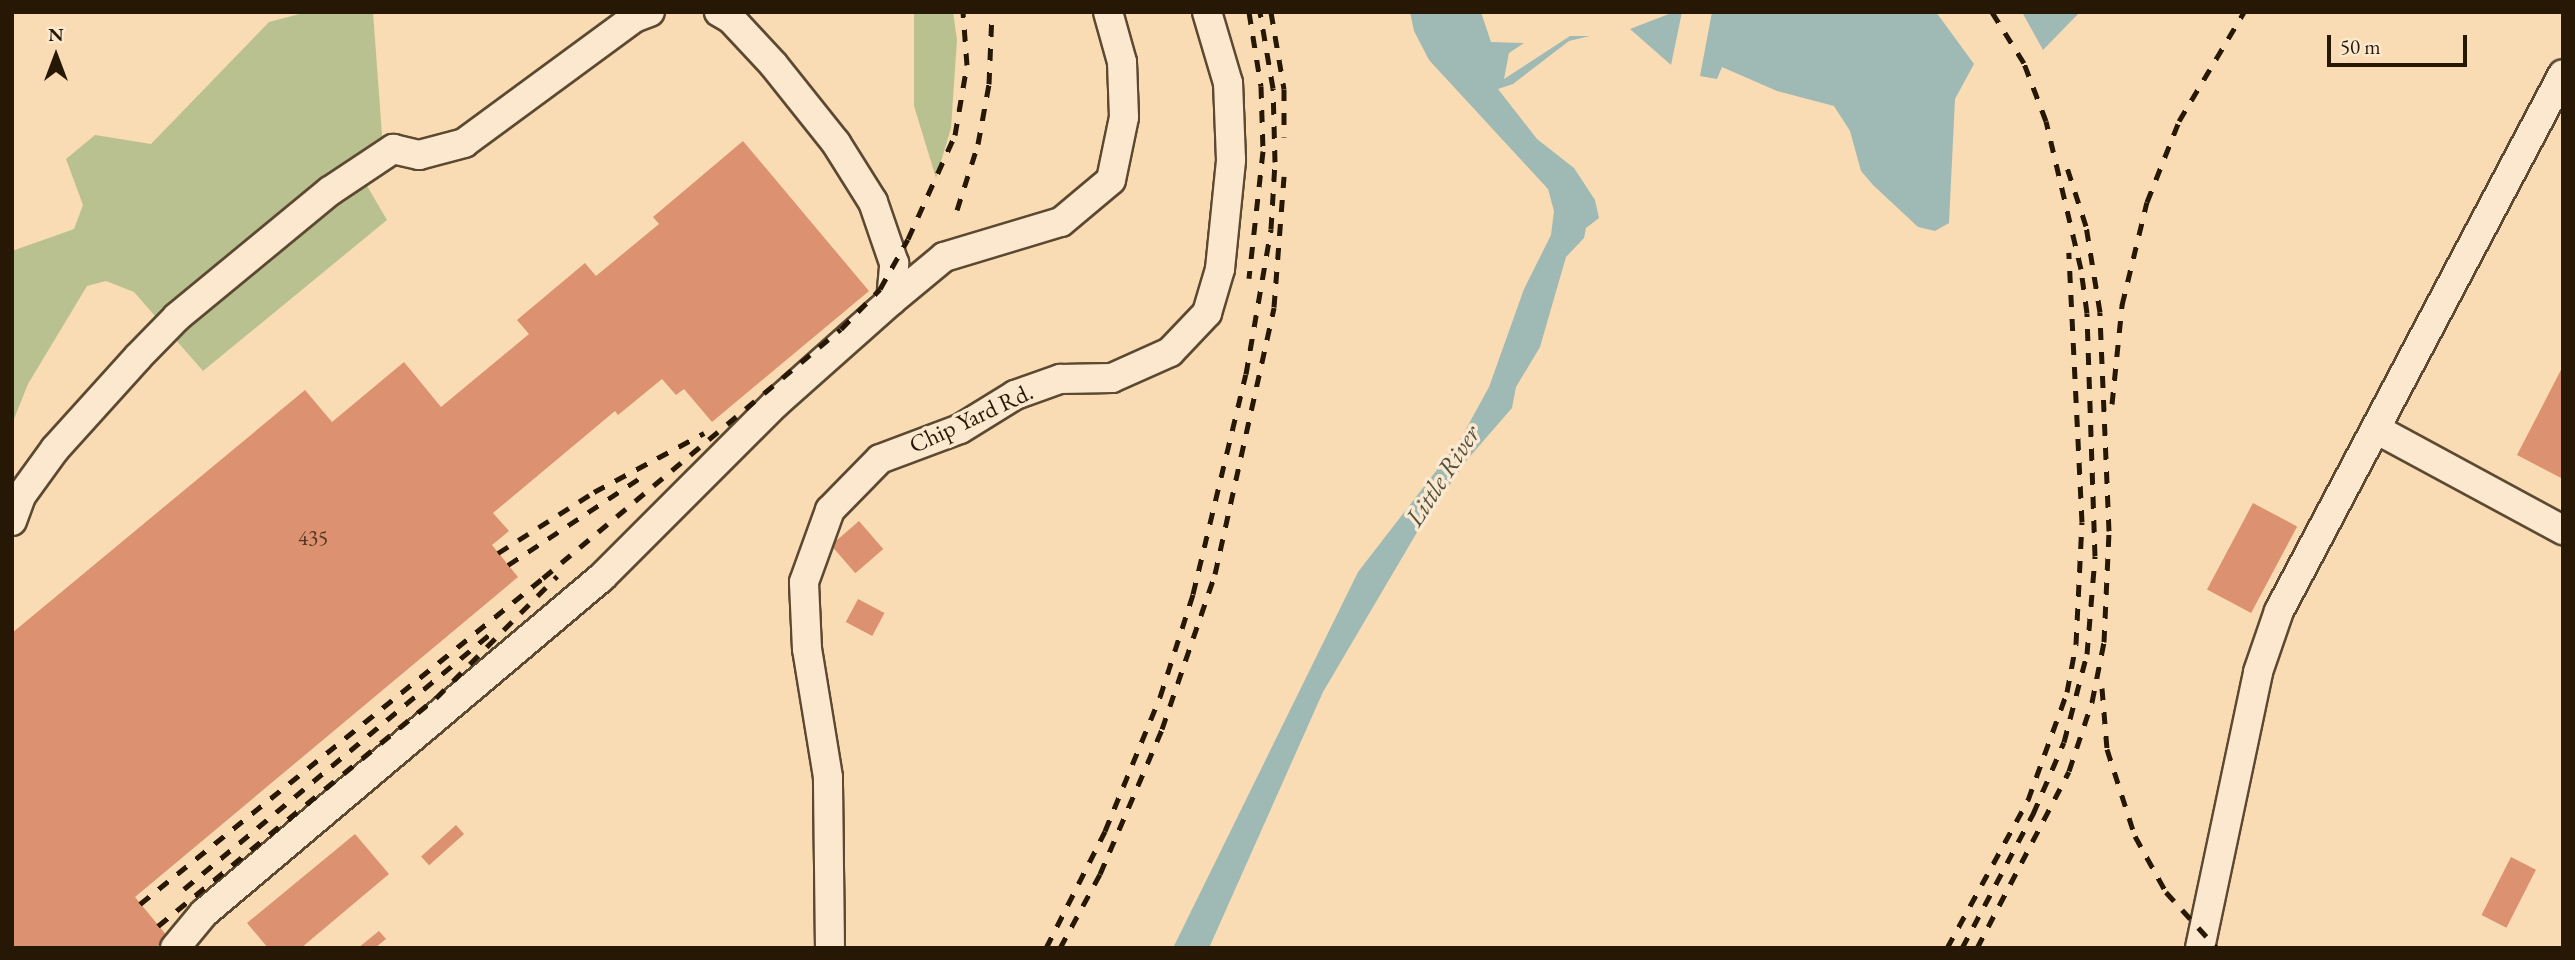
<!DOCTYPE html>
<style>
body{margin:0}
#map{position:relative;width:2575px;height:960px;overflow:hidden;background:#f9dcb4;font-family:"EB Garamond",serif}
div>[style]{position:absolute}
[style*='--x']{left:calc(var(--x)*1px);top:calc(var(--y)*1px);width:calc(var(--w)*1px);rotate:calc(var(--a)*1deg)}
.green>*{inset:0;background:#bac190}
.water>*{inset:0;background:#9fbab4}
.building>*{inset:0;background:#dc9170;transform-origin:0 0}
.roads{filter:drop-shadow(2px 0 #5c4931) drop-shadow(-2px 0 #5c4931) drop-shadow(0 2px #5c4931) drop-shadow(0 -2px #5c4931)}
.minor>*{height:28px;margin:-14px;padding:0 14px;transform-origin:14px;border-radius:14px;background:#fbe8ce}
.rail>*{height:5px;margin-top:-2.5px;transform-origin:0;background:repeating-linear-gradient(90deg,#271805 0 12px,transparent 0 24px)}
span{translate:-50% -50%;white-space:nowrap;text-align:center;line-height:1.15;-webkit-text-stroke:7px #fbe8ce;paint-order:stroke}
.number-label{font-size:21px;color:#543620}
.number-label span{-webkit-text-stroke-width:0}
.street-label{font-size:24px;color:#271805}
.water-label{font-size:26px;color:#515142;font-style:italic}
.frame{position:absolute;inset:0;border:14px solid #271805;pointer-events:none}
.north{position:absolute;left:21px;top:21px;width:70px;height:70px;-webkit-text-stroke:5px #fbe8ce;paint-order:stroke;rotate:0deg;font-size:19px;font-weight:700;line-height:28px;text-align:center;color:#271805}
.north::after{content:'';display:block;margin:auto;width:24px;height:32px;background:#271805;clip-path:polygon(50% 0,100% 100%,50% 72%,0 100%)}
.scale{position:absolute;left:2327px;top:35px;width:140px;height:32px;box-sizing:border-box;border:4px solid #271805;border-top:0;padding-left:9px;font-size:21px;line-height:24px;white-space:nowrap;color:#271805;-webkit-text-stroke:5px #fbe8ce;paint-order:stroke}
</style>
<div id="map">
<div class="green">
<div style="clip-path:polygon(307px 12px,373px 12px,383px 148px,358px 155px,363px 179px,387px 220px,203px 371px,134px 292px,106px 281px,87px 286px,28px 384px,12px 424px,12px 251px,74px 229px,83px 205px,66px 159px,95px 135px,151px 144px,269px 22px)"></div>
<div style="clip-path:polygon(914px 12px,953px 12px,957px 40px,951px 128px,936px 178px,914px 106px)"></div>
</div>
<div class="water">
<div style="clip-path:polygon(1410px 12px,1481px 12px,1491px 42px,1524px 43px,1509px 53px,1504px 79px,1570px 36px,1590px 36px,1569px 41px,1513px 84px,1498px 89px,1537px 139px,1574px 168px,1595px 200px,1599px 218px,1586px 228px,1584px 238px,1566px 257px,1540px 347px,1516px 387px,1512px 408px,1466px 461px,1416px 534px,1323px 692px,1209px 948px,1173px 948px,1358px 572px,1460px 440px,1489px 387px,1524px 289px,1551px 235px,1554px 211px,1548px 189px,1429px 60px,1414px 31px)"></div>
<div style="clip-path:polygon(1674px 12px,1682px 12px,1671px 65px,1630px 29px)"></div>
<div style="clip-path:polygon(1712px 12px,1936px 12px,1974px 64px,1955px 99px,1949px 223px,1935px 231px,1918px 227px,1873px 185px,1861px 171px,1850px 131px,1834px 106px,1777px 91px,1722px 67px,1717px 79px,1700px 76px)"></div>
<div style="clip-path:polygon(2022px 12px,2080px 12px,2043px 50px)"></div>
</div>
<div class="building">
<div style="clip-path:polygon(743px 141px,869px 291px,712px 422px,684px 389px,676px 395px,662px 379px,618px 415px,615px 411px,493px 513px,509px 531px,492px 545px,518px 577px,135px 897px,168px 937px,155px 948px,12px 948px,12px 633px,305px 390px,332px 422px,404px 362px,441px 407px,529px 334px,517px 320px,585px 263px,596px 276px,659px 224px,653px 217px)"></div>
<div style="clip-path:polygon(2563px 366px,2563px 479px,2517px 455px)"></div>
<div style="left:2253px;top:503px;width:50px;height:98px;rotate:28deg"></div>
<div style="left:859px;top:521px;width:37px;height:37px;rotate:49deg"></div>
<div style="left:858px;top:599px;width:30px;height:26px;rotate:28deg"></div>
<div style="left:456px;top:825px;width:12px;height:47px;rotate:48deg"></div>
<div style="clip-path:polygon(355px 834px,389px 874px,301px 948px,268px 948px,247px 923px)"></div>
<div style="left:2511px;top:857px;width:28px;height:65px;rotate:27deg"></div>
<div style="clip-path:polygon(379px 931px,386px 939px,375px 948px,358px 948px)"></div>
</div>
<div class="roads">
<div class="minor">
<div style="--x:891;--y:301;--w:69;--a:-39.7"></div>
<div style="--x:944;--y:257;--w:122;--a:-16.7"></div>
<div style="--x:1061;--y:222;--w:65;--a:-40"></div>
<div style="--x:1111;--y:180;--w:64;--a:-78.3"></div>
<div style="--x:1124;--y:117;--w:55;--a:-92.1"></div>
<div style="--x:1122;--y:62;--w:52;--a:-105.6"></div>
<div style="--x:2376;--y:429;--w:213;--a:28.4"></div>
<div style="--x:12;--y:521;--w:27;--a:-70"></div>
<div style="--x:21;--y:496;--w:58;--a:-54.1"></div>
<div style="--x:55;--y:449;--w:124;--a:-47.9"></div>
<div style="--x:138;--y:357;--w:56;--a:-45.7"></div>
<div style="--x:177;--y:317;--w:198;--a:-39.5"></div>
<div style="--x:330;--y:191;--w:76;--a:-33.7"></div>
<div style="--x:393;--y:149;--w:27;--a:13"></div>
<div style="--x:419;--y:155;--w:47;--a:-14.9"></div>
<div style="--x:464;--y:143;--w:211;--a:-36.3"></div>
<div style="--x:634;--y:18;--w:17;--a:-21"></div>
<div style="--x:175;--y:948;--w:45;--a:-50.4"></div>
<div style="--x:204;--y:913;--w:521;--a:-40.17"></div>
<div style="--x:602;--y:577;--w:245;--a:-45"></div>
<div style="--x:775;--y:404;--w:155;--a:-41.6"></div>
<div style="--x:891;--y:301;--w:38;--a:-85"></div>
<div style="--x:894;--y:263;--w:65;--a:-109"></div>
<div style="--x:873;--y:202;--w:70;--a:-122.1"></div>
<div style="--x:836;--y:143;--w:101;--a:-128.6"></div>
<div style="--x:773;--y:64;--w:62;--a:-133"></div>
<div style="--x:731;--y:19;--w:14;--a:-150"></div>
<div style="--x:830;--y:948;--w:171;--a:-90.7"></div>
<div style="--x:828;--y:777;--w:130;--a:-99.3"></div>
<div style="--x:807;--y:649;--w:67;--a:-92.6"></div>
<div style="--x:804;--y:582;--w:77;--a:-70.1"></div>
<div style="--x:830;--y:510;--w:71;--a:-45.6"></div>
<div style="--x:880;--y:459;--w:85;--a:-20.6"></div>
<div style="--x:960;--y:429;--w:65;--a:-31.7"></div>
<div style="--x:1015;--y:395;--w:48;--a:-19.6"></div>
<div style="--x:1060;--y:379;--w:52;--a:-1.1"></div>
<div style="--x:1112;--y:378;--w:64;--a:-24.1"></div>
<div style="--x:1170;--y:352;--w:54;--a:-46.5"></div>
<div style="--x:1207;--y:313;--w:46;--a:-73.5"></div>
<div style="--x:1220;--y:269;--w:110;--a:-84.2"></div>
<div style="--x:1231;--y:160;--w:77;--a:-92.2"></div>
<div style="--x:1228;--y:83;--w:74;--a:-106.5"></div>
<div style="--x:2200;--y:948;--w:282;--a:-78.1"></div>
<div style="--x:2258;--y:672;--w:65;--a:-71"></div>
<div style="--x:2279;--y:611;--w:607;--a:-62.13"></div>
</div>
</div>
<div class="rail">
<div style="--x:1249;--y:12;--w:75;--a:80.8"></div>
<div style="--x:1261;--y:86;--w:65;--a:88.2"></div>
<div style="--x:1263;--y:151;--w:128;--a:96.3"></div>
<div style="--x:1271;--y:12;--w:78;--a:80.4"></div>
<div style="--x:1284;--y:89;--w:48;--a:90"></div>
<div style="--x:957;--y:210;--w:69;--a:-72.3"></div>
<div style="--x:978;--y:144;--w:61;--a:-79.6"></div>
<div style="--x:989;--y:84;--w:72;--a:-87.6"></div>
<div style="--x:2112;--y:404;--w:100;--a:-84.2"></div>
<div style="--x:2122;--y:305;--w:106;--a:-76.4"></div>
<div style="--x:2147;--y:202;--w:87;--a:-68.4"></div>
<div style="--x:2179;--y:121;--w:127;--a:-59.2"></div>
<div style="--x:498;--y:553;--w:114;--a:-32.4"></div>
<div style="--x:594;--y:492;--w:125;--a:-28.2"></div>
<div style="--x:508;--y:565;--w:158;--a:-33.4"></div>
<div style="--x:2102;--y:688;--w:61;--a:85.3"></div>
<div style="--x:2107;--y:749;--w:91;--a:72.2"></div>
<div style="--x:2135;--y:836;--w:64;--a:61"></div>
<div style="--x:2166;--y:892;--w:76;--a:47.7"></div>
<div style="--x:184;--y:889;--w:402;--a:-39.8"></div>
<div style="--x:140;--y:904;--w:518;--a:-38.97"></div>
<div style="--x:543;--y:578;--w:388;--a:-39.9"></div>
<div style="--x:841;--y:329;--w:56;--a:-45.7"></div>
<div style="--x:880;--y:289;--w:57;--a:-60.8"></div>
<div style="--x:908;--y:239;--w:114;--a:-65.7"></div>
<div style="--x:955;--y:135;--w:71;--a:-80.3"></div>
<div style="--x:967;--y:65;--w:53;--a:-94.3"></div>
<div style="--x:158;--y:926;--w:360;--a:-39.4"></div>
<div style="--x:436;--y:698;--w:172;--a:-45.2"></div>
<div style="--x:1046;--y:948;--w:131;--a:-63.2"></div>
<div style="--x:1105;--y:831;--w:145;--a:-67.7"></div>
<div style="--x:1160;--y:697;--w:108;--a:-72.2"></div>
<div style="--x:1193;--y:594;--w:226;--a:-76.5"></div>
<div style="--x:1246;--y:374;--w:147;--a:-80.2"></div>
<div style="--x:1271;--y:229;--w:67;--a:-86.6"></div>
<div style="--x:1275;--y:162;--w:74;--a:-91.5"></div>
<div style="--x:1273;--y:88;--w:77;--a:-99.7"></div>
<div style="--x:1060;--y:948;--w:84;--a:-61.6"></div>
<div style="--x:1100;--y:874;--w:158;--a:-66.8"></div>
<div style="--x:1162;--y:729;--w:164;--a:-71.1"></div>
<div style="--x:1215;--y:574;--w:273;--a:-77.5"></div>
<div style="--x:1274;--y:307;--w:131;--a:-85.6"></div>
<div style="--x:1947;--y:948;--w:169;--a:-61.3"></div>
<div style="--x:2028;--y:800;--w:115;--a:-70.1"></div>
<div style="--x:2067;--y:692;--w:49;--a:-79.4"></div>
<div style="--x:2076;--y:644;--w:122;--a:-87.2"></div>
<div style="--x:2082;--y:522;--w:270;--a:-92.8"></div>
<div style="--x:1962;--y:948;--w:152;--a:-62.1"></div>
<div style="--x:2033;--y:814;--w:78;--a:-66.7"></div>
<div style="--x:2064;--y:742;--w:91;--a:-75.4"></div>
<div style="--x:2087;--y:654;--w:98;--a:-85.3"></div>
<div style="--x:2095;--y:556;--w:243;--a:-91.9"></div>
<div style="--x:2087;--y:313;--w:44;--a:-97.8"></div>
<div style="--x:2081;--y:269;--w:152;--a:-103.3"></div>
<div style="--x:2046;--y:121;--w:62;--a:-110.8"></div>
<div style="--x:2024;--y:63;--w:60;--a:-122.1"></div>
<div style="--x:1977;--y:948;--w:199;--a:-62.5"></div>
<div style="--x:2069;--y:771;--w:73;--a:-71.6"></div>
<div style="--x:2092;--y:702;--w:61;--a:-78.7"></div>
<div style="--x:2104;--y:642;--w:111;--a:-87.4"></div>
<div style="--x:2109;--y:531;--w:219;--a:-92.4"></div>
<div style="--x:2100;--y:312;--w:87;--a:-99.2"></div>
<div style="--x:2086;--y:226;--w:71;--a:-107.9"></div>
</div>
<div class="number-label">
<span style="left:313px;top:538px">435</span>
</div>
<div class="street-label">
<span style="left:971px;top:418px;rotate:-25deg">Chip Yard Rd.</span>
</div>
<div class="water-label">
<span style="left:1443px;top:476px;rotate:-57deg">Little River</span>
</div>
<div class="frame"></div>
<div class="north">N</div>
<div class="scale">50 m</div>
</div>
